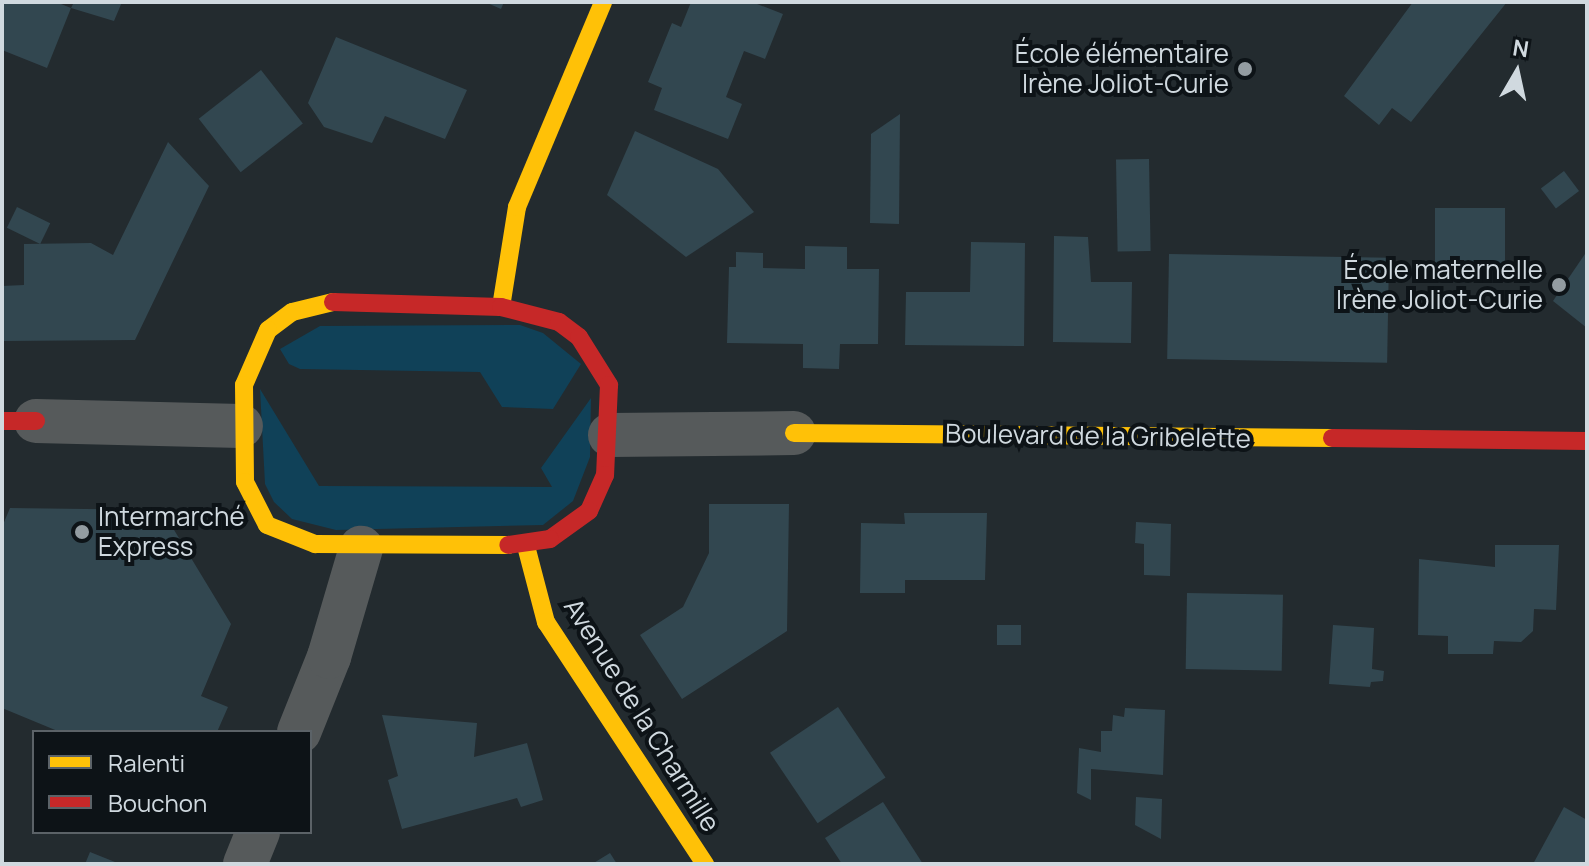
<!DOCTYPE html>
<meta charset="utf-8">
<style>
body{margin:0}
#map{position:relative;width:1589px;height:866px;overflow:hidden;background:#232b2f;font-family:Manrope,sans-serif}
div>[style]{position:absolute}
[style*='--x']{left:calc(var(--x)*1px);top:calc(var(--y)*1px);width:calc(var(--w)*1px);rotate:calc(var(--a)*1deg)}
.green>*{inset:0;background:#104158}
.building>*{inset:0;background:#324750;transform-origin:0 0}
.street>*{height:44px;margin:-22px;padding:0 22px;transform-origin:22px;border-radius:22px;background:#565a5b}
.slow>*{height:18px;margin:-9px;padding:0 9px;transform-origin:9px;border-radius:9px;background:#ffc107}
.jam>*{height:18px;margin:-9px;padding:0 9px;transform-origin:9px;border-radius:9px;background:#c62828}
.dots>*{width:22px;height:22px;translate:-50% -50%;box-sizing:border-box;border:4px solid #0d1317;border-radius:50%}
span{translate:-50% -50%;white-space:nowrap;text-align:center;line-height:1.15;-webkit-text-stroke:8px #0d1317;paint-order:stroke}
.poi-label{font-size:26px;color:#d0d9df}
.right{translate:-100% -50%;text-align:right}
.left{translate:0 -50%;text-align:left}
.street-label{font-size:26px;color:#d0d9df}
.frame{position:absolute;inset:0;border:4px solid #d0d9df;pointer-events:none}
.legend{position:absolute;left:32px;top:730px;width:280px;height:104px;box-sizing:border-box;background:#0d1317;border:2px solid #5b6267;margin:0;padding:10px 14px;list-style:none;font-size:24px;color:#d0d9df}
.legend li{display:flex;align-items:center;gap:16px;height:40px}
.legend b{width:40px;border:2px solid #5b6267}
.north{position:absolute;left:1477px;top:32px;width:80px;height:80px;-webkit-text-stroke:6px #0d1317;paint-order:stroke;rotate:9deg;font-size:22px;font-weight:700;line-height:32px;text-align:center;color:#d0d9df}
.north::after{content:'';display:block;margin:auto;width:28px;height:36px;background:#d0d9df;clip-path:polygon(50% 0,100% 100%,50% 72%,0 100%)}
</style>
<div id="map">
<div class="green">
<div style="clip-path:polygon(520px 325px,543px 333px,581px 364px,553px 409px,502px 407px,480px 372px,300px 369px,289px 364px,280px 349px,320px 326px)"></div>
<div style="clip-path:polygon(260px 389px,319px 486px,552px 487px,541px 468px,591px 398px,590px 457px,573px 501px,543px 525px,336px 530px,292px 519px,274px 502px,265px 484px)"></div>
</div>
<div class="building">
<div style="clip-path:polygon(2px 2px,56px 2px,71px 8px,74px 2px,122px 2px,114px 21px,71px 8px,47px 68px,2px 50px)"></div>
<div style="clip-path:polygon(485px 2px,504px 2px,501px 9px)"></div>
<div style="clip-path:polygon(691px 2px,752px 2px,783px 14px,765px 59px,744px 51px,726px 97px,742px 104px,728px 139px,654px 110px,662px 88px,648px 82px,672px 23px,681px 27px)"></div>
<div style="clip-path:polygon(1413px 2px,1507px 2px,1411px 122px,1392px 108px,1379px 125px,1344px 96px)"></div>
<div style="clip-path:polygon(336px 37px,467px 90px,445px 139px,385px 116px,372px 143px,324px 127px,308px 103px)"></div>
<div style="left:261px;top:70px;width:68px;height:79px;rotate:52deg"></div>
<div style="clip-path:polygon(900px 114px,899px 224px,870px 223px,871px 134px)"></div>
<div style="clip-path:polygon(635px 131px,718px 169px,754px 212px,686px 257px,607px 195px)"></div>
<div style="clip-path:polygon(168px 142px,209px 186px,135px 340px,2px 341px,2px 286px,24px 285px,24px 244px,91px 243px,113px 255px)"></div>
<div style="left:1149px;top:159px;width:92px;height:33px;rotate:89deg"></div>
<div style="left:1564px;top:171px;width:25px;height:29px;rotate:53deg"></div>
<div style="left:17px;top:207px;width:37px;height:23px;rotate:26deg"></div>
<div style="left:1435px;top:208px;width:70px;height:61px"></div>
<div style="clip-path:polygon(1054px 236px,1088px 237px,1091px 282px,1132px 282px,1131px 343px,1053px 342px)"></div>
<div style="clip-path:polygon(971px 242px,1025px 243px,1024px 346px,905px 345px,906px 292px,970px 292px)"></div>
<div style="clip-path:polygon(805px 246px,847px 247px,847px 269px,879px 269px,878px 344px,840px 344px,839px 369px,803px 368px,803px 344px,727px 343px,729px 267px,736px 267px,736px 252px,763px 253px,763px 268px,805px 269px)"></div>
<div style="clip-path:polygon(1587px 251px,1587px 328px,1553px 301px)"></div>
<div style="left:1169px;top:254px;width:220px;height:105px;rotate:1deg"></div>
<div style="clip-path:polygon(709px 504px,789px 504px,787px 631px,682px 699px,640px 635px,683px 607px,709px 553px)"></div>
<div style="clip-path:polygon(10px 508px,162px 510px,231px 624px,201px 696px,228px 707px,217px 732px,60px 732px,2px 708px,2px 527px)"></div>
<div style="clip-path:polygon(904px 513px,987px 513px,985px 580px,905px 580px,905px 593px,860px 593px,861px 523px,905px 524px)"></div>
<div style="clip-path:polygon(1136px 522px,1171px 524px,1170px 576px,1144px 575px,1144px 544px,1135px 543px)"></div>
<div style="clip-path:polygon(1495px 545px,1559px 545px,1556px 610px,1534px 609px,1533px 631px,1521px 642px,1494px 641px,1493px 654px,1448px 654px,1448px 636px,1418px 635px,1419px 559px,1495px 567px)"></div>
<div style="left:1187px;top:593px;width:96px;height:76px;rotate:1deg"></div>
<div style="left:997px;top:625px;width:24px;height:20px"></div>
<div style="clip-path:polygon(1333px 625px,1374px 628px,1372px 669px,1384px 671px,1383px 681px,1371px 682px,1370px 687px,1329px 684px)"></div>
<div style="left:838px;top:707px;width:85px;height:82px;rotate:56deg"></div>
<div style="clip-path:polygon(1125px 708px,1165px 710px,1163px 775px,1091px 769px,1091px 800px,1077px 793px,1079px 748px,1101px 752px,1101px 731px,1112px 731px,1113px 715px,1124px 717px)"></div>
<div style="clip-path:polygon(382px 715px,477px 723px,474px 757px,527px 743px,543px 800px,521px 807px,517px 798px,402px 829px,388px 780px,398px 776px)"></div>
<div style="clip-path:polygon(1136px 797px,1162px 799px,1161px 839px,1135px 825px)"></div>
<div style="clip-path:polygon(883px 802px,923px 864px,842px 864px,825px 838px)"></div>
<div style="clip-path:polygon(1564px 807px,1587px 820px,1587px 864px,1533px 864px)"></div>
<div style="clip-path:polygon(90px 852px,120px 864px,85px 864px)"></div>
<div style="clip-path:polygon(610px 853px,617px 864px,592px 864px)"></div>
</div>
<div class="street">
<div style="--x:36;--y:421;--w:205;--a:1.4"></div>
<div style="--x:610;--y:435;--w:184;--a:-0.6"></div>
<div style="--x:299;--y:732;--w:81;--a:-68.2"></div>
<div style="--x:329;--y:657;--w:114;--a:-73.6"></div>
<div style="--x:245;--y:864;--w:35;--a:-68"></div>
</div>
<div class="slow">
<div style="--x:333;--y:302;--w:42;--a:166.3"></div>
<div style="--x:292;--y:312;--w:30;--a:143"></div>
<div style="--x:268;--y:330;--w:60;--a:113.6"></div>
<div style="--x:244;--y:385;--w:97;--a:89.4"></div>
<div style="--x:245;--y:482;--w:48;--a:62.9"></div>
<div style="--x:267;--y:525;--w:52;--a:21.6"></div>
<div style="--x:315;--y:544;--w:193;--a:0.3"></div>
<div style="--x:501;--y:307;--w:101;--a:-80.9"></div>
<div style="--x:517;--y:207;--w:222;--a:-67.2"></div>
<div style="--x:794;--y:433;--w:538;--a:0.53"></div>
<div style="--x:526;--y:546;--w:79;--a:75.3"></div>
<div style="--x:546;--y:622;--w:290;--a:56.7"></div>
</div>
<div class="jam">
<div style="--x:333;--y:302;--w:168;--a:1.7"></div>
<div style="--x:501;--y:307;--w:60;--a:14.5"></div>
<div style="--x:559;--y:322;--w:25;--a:37"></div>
<div style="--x:579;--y:337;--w:57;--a:58"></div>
<div style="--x:609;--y:385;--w:90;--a:92.5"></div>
<div style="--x:605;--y:475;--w:39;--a:114"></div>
<div style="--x:589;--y:511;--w:48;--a:144.3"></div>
<div style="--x:550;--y:539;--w:42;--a:171.9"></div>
<div style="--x:2;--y:421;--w:34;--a:0"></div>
<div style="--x:1332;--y:438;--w:255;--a:0.7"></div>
</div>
<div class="dots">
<div style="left:1245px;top:69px;background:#939ca1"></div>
<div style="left:1559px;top:285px;background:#939ca1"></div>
<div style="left:82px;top:532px;background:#939ca1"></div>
</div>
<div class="poi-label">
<span class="right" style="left:1229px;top:69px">École élémentaire<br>Irène Joliot-Curie</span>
<span class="right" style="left:1543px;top:285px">École maternelle<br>Irène Joliot-Curie</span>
<span class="left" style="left:98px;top:532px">Intermarché<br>Express</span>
</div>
<div class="street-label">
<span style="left:1098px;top:436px;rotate:1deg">Boulevard de la Gribelette</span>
<span style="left:642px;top:715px;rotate:58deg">Avenue de la Charmille</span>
</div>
<div class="frame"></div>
<ul class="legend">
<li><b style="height:10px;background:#ffc107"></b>Ralenti</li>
<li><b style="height:10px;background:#c62828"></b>Bouchon</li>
</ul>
<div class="north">N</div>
</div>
